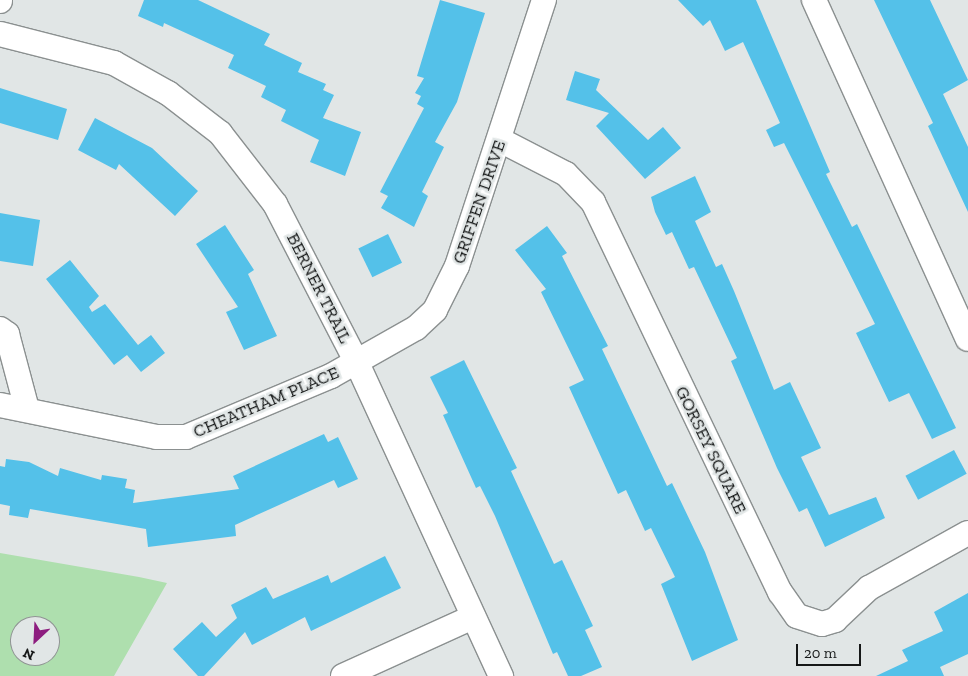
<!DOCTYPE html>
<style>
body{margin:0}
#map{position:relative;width:968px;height:676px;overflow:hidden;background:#e1e6e6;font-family:"Zilla Slab",serif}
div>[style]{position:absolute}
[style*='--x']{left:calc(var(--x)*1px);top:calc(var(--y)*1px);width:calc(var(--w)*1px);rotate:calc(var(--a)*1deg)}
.green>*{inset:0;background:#aedfae}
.building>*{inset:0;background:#54c1e9;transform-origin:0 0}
.roads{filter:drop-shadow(1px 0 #8b9090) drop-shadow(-1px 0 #8b9090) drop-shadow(0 1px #8b9090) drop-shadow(0 -1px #8b9090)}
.minor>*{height:24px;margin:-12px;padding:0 12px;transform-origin:12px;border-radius:12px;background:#fff}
span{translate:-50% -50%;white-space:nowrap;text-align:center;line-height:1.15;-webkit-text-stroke:5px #e1e6e6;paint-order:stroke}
.street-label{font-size:18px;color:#161818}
.north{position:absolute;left:10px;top:616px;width:50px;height:50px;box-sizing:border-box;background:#e1e6e6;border:1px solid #909494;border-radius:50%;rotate:205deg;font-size:14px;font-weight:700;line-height:20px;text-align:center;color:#161818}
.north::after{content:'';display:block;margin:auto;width:18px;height:22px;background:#8d1d7f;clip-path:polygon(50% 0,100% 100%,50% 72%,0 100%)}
.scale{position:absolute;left:796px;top:644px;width:65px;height:22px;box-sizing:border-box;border:2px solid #161818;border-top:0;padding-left:6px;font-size:15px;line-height:18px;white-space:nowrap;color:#161818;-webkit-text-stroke:4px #e1e6e6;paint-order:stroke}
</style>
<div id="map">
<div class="green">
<div style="clip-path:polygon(evenodd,0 553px,139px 577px,167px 583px,114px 676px,0 676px,0 553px,20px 626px,50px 626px,50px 656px,20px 656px,20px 626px)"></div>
</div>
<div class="building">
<div style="clip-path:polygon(144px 0,198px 0,270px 34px,264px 45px,302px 63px,298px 72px,326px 84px,323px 90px,334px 95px,323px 118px,361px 132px,345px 176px,310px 162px,319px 140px,281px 121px,286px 110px,261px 97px,266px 86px,228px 68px,234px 55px,164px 23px,163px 27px,138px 16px)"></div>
<div style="clip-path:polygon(440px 0,485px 13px,457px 102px,435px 142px,444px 147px,422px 192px,428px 196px,414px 227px,381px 208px,388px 196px,380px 192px,424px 108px,417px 104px,421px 96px,415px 93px,424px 78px,417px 76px)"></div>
<div style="clip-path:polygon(678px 0,756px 0,830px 172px,826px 174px,852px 227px,857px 224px,956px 428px,932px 439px,909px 393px,889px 402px,856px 333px,875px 324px,784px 143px,774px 147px,766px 130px,780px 123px,743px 42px,725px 51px,710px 20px,703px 26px)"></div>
<div style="clip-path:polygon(874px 0,930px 0,968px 80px,943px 94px,968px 147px,968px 212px,928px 126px,933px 123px)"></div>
<div style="clip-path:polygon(575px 71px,600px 79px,596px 90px,648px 140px,663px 127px,681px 148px,645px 179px,596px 126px,609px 113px,566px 100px)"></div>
<div style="clip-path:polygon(0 88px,67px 109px,58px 140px,0 123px)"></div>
<div style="clip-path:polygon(95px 118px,152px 148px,198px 191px,175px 216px,119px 164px,116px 170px,78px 150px)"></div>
<div style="clip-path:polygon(695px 176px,711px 212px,695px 221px,716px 267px,722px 264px,734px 291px,774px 390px,790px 382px,821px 448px,801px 457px,829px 515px,876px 497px,885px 518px,825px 547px,807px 508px,799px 512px,777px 468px,731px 361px,737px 358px,694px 267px,689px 269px,672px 232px,666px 235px,655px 212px,651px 197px)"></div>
<div style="clip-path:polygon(0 213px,40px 220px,33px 266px,0 261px)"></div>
<div style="clip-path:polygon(225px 225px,254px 270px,248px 274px,277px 336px,244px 350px,226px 312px,238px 307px,196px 244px)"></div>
<div style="clip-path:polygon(547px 226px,567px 253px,562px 256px,608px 346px,602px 349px,667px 486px,672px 483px,705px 552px,738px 640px,692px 661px,661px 584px,675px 577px,651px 528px,645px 531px,626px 490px,618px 494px,569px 387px,584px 380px,541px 292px,546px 289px,515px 250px)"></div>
<div style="left:388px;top:234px;width:32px;height:33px;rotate:64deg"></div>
<div style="clip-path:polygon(70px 260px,99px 296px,89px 307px,92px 312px,105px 304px,138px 345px,151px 335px,165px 353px,141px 372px,127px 355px,114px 365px,46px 279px)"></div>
<div style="clip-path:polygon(464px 360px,517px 468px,511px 471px,554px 564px,562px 560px,593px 626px,585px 630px,602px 667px,581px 676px,568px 676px,557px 652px,553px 654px,495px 516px,480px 486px,476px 488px,443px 415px,448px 413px,430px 377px)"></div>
<div style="clip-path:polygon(324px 434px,328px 442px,338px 437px,358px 479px,338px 488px,334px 480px,235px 525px,236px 536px,148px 547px,146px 529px,30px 509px,28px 518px,9px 515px,10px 506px,0 504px,0 466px,5px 467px,6px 459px,29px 462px,58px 476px,60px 468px,101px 480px,102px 475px,127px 479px,125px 488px,135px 490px,133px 503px,239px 489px,233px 476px)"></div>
<div style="left:954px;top:450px;width:27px;height:55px;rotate:62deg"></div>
<div style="clip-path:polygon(385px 556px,401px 588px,311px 631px,305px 617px,252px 645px,245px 632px,204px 676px,198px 676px,173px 649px,202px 622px,216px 637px,237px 618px,231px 605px,266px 587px,273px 599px,328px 575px,331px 583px)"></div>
<div style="clip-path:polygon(968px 593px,968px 654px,940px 667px,944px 676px,876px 676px,908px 661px,902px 650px,943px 631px,934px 612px)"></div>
</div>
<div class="roads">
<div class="minor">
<div style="--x:814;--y:0;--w:372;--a:65.6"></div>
<div style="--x:0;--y:1;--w:1;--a:-90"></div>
<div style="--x:0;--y:34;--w:118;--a:14.3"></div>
<div style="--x:114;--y:63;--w:62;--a:29.1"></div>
<div style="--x:168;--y:93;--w:66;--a:37.6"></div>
<div style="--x:220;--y:133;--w:90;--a:52.2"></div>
<div style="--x:275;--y:204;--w:179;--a:62.7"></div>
<div style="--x:357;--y:363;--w:345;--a:65.3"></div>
<div style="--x:500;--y:140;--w:74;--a:27.3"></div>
<div style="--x:566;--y:174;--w:39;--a:46"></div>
<div style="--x:593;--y:202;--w:433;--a:64.4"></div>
<div style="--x:780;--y:592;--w:29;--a:55"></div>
<div style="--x:797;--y:616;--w:26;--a:18"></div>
<div style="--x:822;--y:624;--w:14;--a:-17"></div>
<div style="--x:835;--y:620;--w:47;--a:-43.3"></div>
<div style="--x:869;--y:588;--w:113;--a:-29.1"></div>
<div style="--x:0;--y:329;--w:9;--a:36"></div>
<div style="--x:7;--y:334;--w:78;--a:75.1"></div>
<div style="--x:0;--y:405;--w:160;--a:11.5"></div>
<div style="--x:157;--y:437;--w:29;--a:0"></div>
<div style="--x:186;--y:437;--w:157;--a:-22.8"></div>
<div style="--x:331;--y:376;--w:98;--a:-29.5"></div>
<div style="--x:416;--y:328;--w:26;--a:-43"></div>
<div style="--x:435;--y:310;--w:49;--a:-63.4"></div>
<div style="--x:457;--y:266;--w:280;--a:-71.9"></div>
<div style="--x:343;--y:676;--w:143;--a:-24.4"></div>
</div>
</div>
<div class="street-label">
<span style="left:479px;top:202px;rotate:-71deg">GRIFFEN DRIVE</span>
<span style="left:319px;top:288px;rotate:63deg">BERNER TRAIL</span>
<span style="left:266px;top:402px;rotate:-23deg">CHEATHAM PLACE</span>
<span style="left:711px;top:450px;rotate:64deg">GORSEY SQUARE</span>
</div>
<div class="north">N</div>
<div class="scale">20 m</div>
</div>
